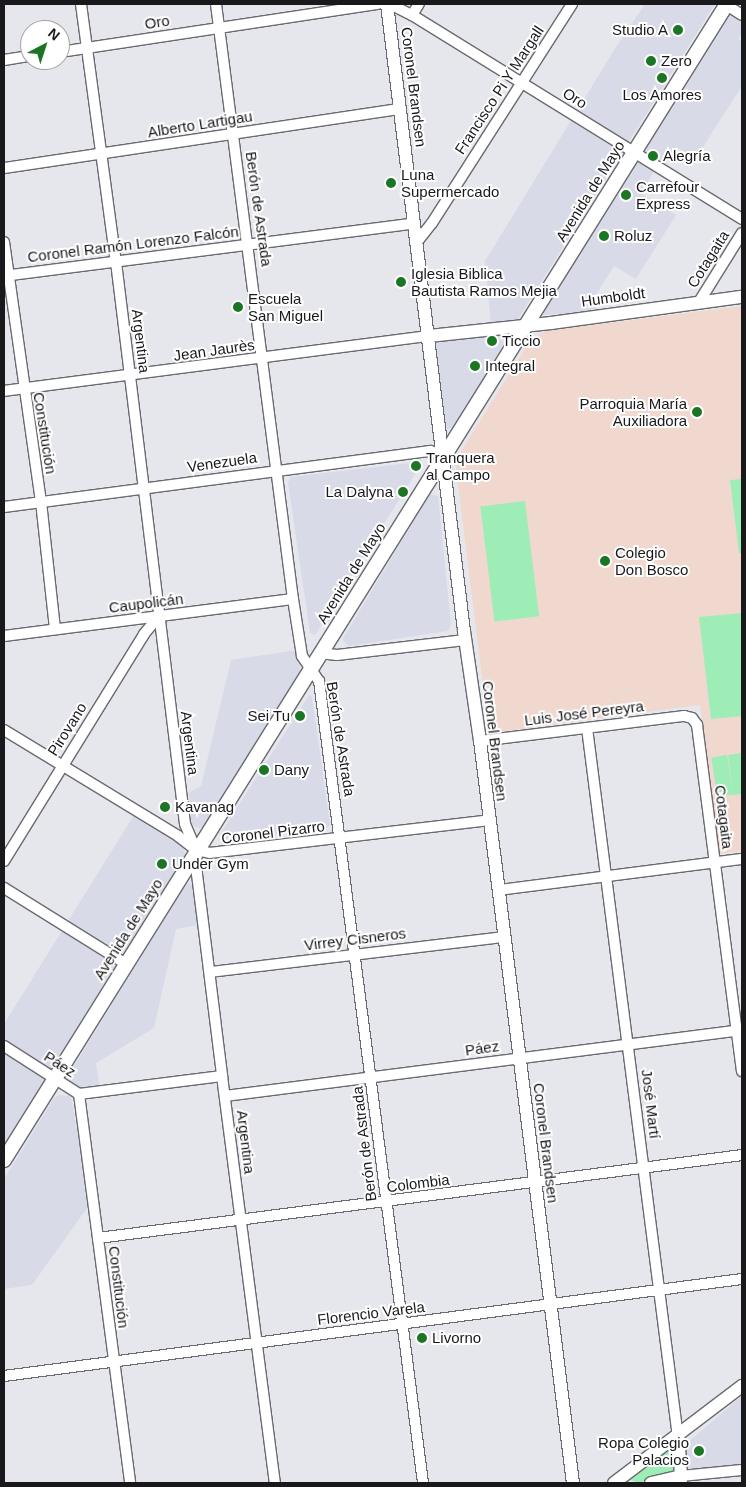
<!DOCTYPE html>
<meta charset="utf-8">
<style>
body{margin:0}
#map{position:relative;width:746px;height:1487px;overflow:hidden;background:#e6e7ed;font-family:Helvetica,sans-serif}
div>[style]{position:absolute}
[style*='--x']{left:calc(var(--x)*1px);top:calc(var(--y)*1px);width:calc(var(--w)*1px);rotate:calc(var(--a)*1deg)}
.built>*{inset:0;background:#d8dae7}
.education>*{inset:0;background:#f1d8cf}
.green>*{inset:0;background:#9eedb7;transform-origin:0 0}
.roads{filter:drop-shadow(1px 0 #696a6f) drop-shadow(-1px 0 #696a6f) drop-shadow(0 1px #696a6f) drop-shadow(0 -1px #696a6f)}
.minor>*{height:10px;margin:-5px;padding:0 5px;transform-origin:5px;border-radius:5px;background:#fff}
.tertiary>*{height:12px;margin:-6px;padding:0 6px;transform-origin:6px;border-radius:6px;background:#fff}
.secondary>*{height:14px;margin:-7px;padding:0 7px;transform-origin:7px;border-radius:7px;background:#fff}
.dots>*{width:14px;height:14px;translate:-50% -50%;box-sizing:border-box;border:2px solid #fff;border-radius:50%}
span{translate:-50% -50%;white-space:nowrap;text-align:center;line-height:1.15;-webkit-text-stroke:4px #fff;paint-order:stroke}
.street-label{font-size:15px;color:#19191c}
.poi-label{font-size:15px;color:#19191c}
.right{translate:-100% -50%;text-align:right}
.left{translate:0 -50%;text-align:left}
.frame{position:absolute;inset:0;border:5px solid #19191c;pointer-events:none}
.north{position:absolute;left:20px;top:20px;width:50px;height:50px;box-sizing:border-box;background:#fff;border:1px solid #a3a3a4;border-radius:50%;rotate:40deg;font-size:14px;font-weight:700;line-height:20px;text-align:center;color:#19191c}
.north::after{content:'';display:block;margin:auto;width:18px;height:22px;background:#1b7522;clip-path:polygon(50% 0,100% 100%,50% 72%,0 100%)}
</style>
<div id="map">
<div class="built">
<div style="clip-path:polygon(645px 4px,715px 4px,518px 319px,491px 325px,485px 261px,616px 47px)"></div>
<div style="clip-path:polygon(731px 11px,742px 17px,742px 33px,738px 39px,742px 42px,742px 86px,696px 158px,676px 147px,664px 167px,644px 153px,644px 149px)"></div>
<div style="clip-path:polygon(638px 162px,655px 170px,641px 193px,676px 215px,636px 279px,614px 266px,596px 295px,596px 312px,544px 315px,544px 310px)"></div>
<div style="clip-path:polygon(506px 332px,509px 335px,508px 340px,453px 427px,448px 429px,445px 427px,434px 343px)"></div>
<div style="clip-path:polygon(418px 462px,420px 466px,315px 635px,310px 633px,288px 482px,291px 477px)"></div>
<div style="clip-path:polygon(430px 494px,438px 496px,451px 625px,448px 631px,349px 646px,342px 640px)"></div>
<div style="clip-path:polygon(297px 650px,300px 671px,297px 678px,206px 825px,200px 828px,195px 827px,190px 822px,189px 792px,201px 786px,231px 660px)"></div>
<div style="clip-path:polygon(309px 695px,312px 697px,330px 825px,326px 829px,228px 840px,219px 836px)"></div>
<div style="clip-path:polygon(134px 815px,182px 846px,186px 856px,4px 1148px,4px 1024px)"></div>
<div style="clip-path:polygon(190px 882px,194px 887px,198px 925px,176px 929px,154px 1028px,96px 1063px,100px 1088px,83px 1090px,77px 1087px,70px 1081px,69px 1074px,185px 886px)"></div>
<div style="clip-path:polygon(59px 1095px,70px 1096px,72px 1102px,90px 1204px,32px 1285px,4px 1289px,4px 1179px,54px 1098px)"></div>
<div style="clip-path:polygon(742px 1396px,742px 1464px,697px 1469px,687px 1468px,681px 1461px,681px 1448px)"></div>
</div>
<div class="education">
<div style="clip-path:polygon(742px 306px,742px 851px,719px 854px,700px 705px,489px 733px,455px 461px,529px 342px,545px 331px)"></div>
</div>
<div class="green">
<div style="clip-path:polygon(742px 479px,742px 553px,739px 553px,730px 480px)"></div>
<div style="left:525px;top:501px;width:116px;height:45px;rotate:83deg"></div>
<div style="clip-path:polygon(742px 613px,742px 716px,711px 719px,699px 617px)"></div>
<div style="clip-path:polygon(742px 753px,742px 794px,733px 795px,728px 755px)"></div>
<div style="left:727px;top:755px;width:40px;height:16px;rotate:81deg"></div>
<div style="clip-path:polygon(667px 1448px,672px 1448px,673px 1452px,675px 1468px,671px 1475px,637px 1483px,630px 1479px)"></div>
</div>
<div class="roads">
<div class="minor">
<div style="--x:81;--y:4;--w:260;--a:82.3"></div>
<div style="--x:116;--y:262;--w:566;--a:83"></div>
<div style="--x:185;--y:824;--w:28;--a:67"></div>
<div style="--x:196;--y:850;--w:24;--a:88"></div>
<div style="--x:197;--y:874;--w:204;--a:82.9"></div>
<div style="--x:222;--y:1076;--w:410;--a:82.6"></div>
<div style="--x:216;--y:4;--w:600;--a:82.63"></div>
<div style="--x:293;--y:599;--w:58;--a:81"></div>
<div style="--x:302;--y:656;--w:30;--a:56"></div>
<div style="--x:319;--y:681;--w:809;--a:82.61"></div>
<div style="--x:390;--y:4;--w:25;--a:27"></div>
<div style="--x:412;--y:15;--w:388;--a:31.7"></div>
<div style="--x:725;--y:4;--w:20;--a:33"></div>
<div style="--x:412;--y:15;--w:13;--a:-58"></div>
<div style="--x:60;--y:52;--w:322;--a:-8.6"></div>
<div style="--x:4;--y:60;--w:26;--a:-9"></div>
<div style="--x:4;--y:168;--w:401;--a:-8.5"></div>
<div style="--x:4;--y:242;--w:263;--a:81.9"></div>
<div style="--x:41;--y:502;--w:128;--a:83.7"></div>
<div style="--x:417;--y:242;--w:24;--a:-52"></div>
<div style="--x:432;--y:223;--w:260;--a:-57.4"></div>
<div style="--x:4;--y:276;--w:414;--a:-7.3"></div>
<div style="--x:699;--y:302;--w:81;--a:-58.1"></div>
<div style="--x:4;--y:391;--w:429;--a:-7.4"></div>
<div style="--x:4;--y:507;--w:430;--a:-7.5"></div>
<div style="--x:430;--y:451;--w:14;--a:17"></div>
<div style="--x:4;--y:636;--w:291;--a:-7.3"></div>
<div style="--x:320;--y:653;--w:17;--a:7"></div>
<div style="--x:337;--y:655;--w:129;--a:-6.7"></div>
<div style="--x:587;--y:728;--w:715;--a:82.69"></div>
<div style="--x:4;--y:730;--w:204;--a:31.3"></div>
<div style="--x:178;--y:836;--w:23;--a:38"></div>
<div style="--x:196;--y:850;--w:14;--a:12"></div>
<div style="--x:210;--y:853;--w:281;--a:-6.7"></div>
<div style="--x:480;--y:741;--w:206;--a:-7"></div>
<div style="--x:684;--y:716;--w:8;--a:14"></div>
<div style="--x:692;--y:718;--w:9;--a:54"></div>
<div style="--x:697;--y:725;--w:349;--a:82.6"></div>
<div style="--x:4;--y:861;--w:267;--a:-58.3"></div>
<div style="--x:144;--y:634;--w:23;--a:-50"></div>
<div style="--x:4;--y:888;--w:144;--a:31.9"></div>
<div style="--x:499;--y:890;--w:245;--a:-7.3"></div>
<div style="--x:210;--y:972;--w:296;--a:-6.8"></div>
<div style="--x:4;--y:1046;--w:89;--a:32.6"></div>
<div style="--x:79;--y:1094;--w:144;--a:-7.2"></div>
<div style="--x:79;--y:1094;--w:392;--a:82.5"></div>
<div style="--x:225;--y:1096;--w:521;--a:-7.28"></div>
<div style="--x:98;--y:1238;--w:649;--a:-7.34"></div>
<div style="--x:4;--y:1376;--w:744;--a:-7.49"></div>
<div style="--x:682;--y:1483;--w:7;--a:-98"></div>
<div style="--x:681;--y:1476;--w:61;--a:-5.6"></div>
</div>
<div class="tertiary">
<div style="--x:387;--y:4;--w:632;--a:83"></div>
<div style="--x:464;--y:631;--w:111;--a:81.7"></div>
<div style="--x:480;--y:741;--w:748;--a:82.86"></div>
<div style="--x:429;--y:336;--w:123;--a:-6.1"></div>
<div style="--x:551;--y:323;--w:193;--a:-7.8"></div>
<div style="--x:614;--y:1483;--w:161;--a:-37.2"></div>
<div style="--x:651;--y:1483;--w:31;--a:-13"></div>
<div style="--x:681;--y:1476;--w:39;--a:-94"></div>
</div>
<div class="secondary">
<div style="--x:4;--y:1160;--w:1363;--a:-57.98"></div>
</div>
</div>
<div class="dots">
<div style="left:678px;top:30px;background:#1b7522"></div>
<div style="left:651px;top:61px;background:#1b7522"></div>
<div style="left:662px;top:78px;background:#1b7522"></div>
<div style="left:653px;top:156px;background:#1b7522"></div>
<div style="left:391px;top:183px;background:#1b7522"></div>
<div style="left:626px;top:195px;background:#1b7522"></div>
<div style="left:604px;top:236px;background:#1b7522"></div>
<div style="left:401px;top:282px;background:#1b7522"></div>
<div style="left:238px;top:307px;background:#1b7522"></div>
<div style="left:492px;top:341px;background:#1b7522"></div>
<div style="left:475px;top:366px;background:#1b7522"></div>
<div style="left:697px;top:412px;background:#1b7522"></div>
<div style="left:416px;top:466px;background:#1b7522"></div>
<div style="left:403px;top:492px;background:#1b7522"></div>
<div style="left:605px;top:561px;background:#1b7522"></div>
<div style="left:300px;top:716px;background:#1b7522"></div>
<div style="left:264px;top:770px;background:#1b7522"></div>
<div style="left:165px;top:807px;background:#1b7522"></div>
<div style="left:162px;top:864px;background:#1b7522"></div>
<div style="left:422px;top:1338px;background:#1b7522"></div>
<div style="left:699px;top:1451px;background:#1b7522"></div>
</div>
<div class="street-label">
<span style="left:157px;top:22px;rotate:-9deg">Oro</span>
<span style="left:414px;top:87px;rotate:83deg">Coronel Brandsen</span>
<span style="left:499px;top:90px;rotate:-57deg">Francisco Pi Y Margall</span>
<span style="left:575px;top:98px;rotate:32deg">Oro</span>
<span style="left:200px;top:124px;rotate:-9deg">Alberto Lartigau</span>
<span style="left:590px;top:191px;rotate:-58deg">Avenida de Mayo</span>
<span style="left:259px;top:209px;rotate:82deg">Berón de Astrada</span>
<span style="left:133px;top:244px;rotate:-7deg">Coronel Ramón Lorenzo Falcón</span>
<span style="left:708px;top:259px;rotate:-58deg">Cotagaita</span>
<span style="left:613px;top:297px;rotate:-8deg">Humboldt</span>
<span style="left:141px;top:341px;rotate:83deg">Argentina</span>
<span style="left:214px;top:350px;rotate:-8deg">Jean Jaurès</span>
<span style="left:45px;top:433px;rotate:81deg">Constitución</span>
<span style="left:222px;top:462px;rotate:-8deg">Venezuela</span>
<span style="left:351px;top:573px;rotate:-58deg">Avenida de Mayo</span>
<span style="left:146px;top:603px;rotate:-7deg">Caupolicán</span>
<span style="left:584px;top:713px;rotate:-7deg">Luis José Pereyra</span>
<span style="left:67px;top:729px;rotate:-58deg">Pirovano</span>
<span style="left:341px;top:739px;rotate:81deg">Berón de Astrada</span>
<span style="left:495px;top:741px;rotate:83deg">Coronel Brandsen</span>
<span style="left:190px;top:743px;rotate:83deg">Argentina</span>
<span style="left:724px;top:817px;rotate:83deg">Cotagaita</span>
<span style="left:273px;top:832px;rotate:-7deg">Coronel Pizarro</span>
<span style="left:128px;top:929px;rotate:-58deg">Avenida de Mayo</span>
<span style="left:355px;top:939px;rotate:-7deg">Virrey Cisneros</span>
<span style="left:482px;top:1048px;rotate:-8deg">Páez</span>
<span style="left:60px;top:1064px;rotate:33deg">Páez</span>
<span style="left:651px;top:1104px;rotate:83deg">José Martí</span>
<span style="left:246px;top:1142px;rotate:83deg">Argentina</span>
<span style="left:546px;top:1143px;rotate:83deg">Coronel Brandsen</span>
<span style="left:364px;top:1144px;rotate:-97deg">Berón de Astrada</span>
<span style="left:418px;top:1183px;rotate:-7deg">Colombia</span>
<span style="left:119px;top:1287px;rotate:83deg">Constitución</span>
<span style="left:371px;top:1313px;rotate:-7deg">Florencio Varela</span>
</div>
<div class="poi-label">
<span class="right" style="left:668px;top:30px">Studio A</span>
<span class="left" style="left:661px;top:61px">Zero</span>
<span style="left:662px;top:95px">Los Amores</span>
<span class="left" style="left:663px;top:156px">Alegría</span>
<span class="left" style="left:401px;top:183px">Luna<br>Supermercado</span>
<span class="left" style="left:636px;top:195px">Carrefour<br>Express</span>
<span class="left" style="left:614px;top:236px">Roluz</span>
<span class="left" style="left:411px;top:282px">Iglesia Biblica<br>Bautista Ramos Mejia</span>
<span class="left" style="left:248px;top:307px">Escuela<br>San Miguel</span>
<span class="left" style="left:502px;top:341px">Ticcio</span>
<span class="left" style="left:485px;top:366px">Integral</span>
<span class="right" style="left:687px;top:412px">Parroquia María<br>Auxiliadora</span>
<span class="left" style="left:426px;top:466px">Tranquera<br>al Campo</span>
<span class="right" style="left:393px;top:492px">La Dalyna</span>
<span class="left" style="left:615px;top:561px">Colegio<br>Don Bosco</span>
<span class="right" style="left:290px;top:716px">Sei Tu</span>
<span class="left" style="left:274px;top:770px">Dany</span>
<span class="left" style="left:175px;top:807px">Kavanag</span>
<span class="left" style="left:172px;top:864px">Under Gym</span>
<span class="left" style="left:432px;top:1338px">Livorno</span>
<span class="right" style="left:689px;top:1451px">Ropa Colegio<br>Palacios</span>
</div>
<div class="frame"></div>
<div class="north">N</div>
</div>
